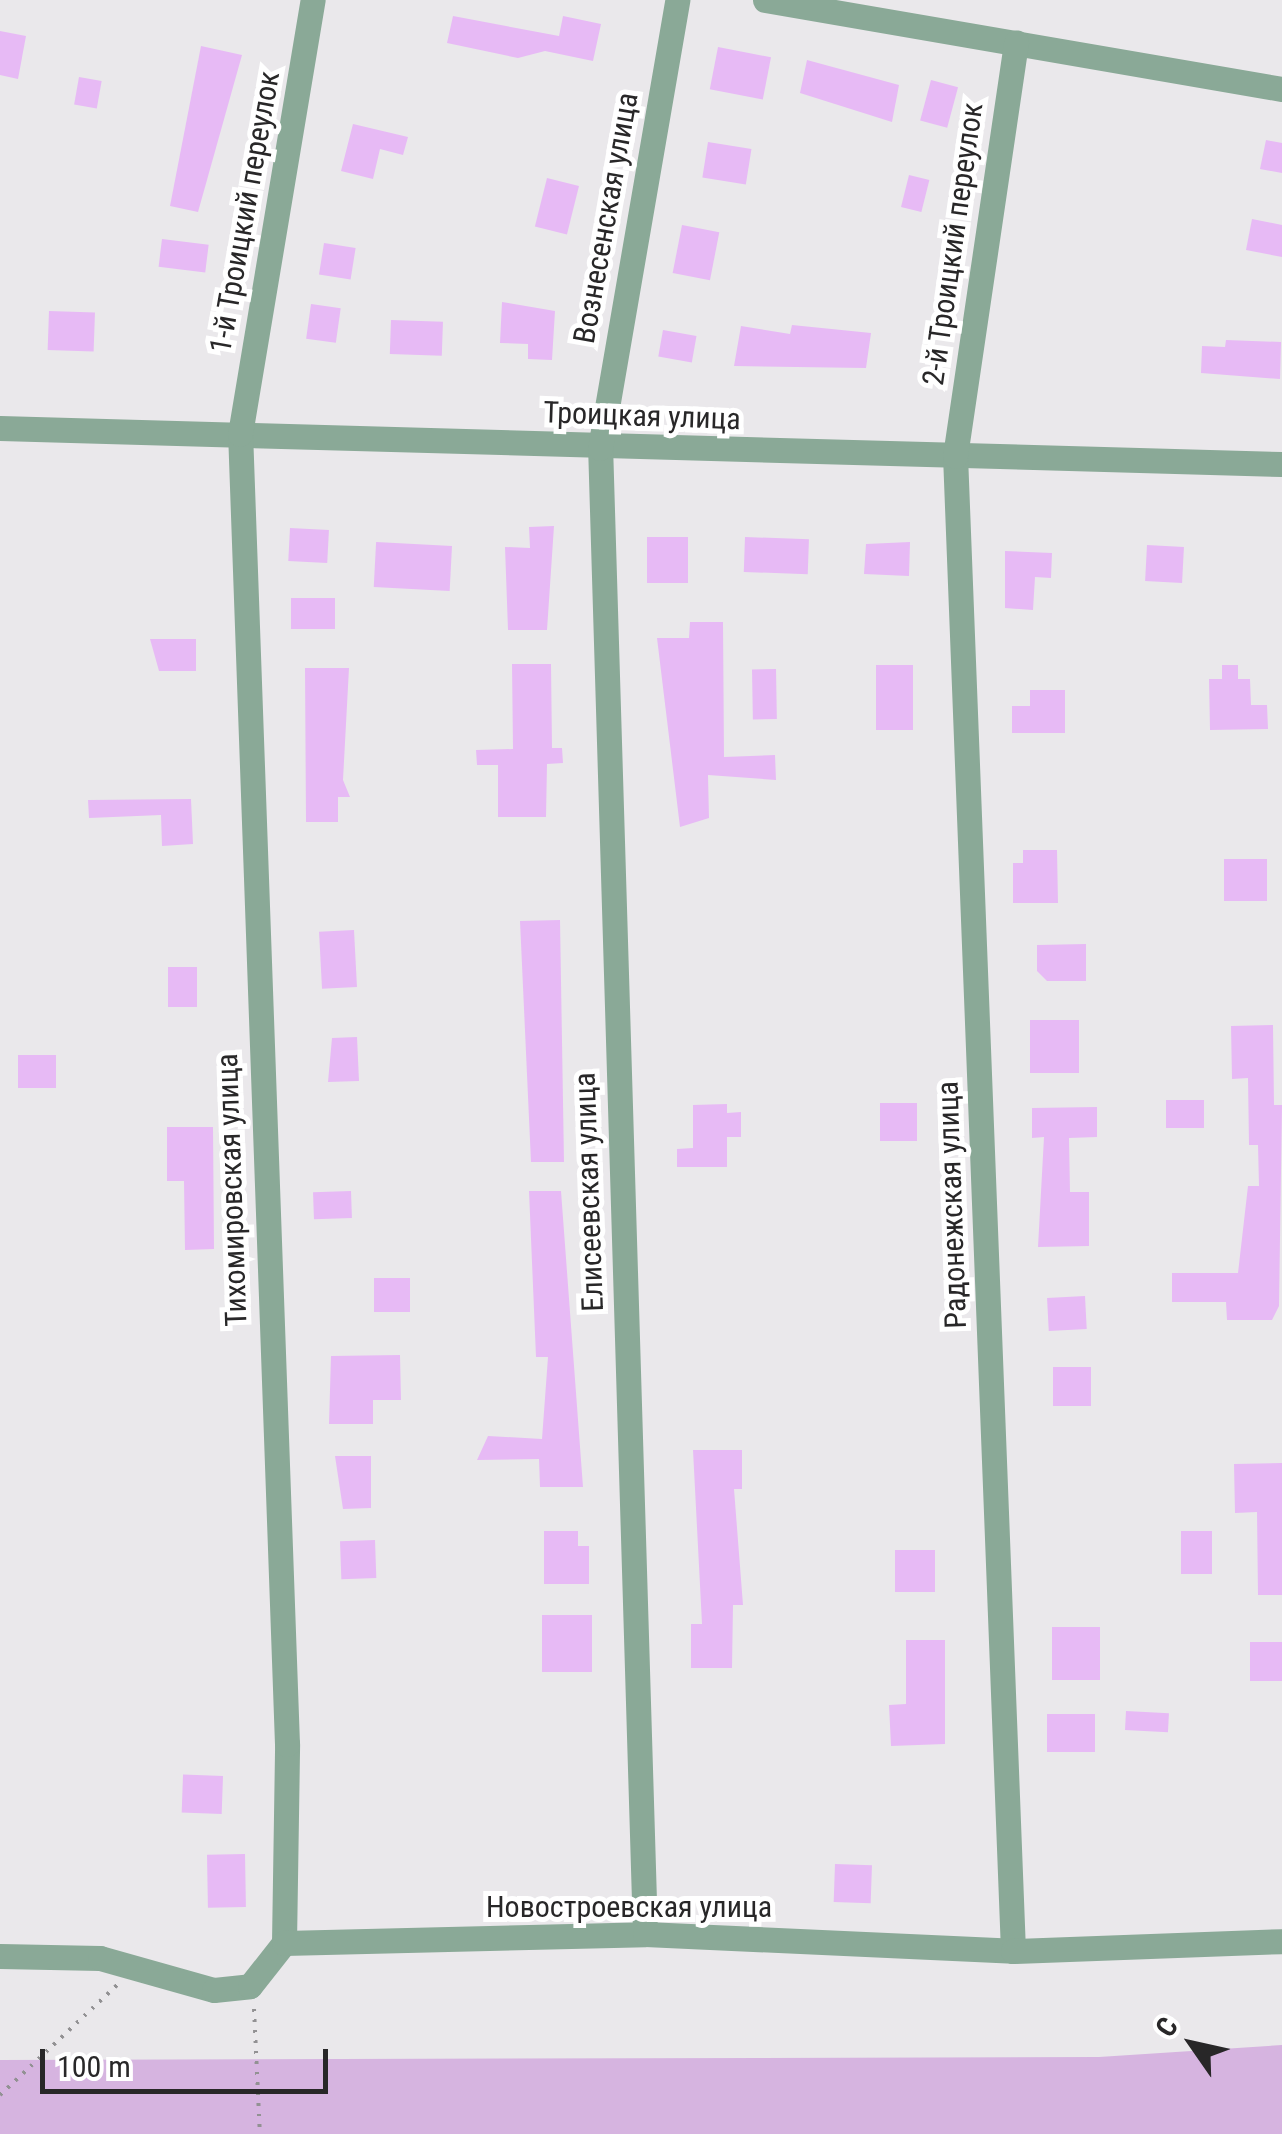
<!DOCTYPE html>
<meta charset="utf-8">
<style>
body{margin:0}
#map{position:relative;width:1282px;height:2134px;overflow:hidden;background:#eae8eb;font-family:"Roboto Condensed",sans-serif}
div>[style]{position:absolute}
[style*='--x']{left:calc(var(--x)*1px);top:calc(var(--y)*1px);width:calc(var(--w)*1px);rotate:calc(var(--a)*1deg)}
.green>*{inset:0;background:#d6b4e0}
.building>*{inset:0;background:#e7baf5;transform-origin:0 0}
.path>*{height:4px;margin-top:-2px;transform-origin:0;background:repeating-linear-gradient(90deg,#929193 0 2.5px,transparent 0 10.5px)}
.minor>*{height:25px;margin:-12.5px;padding:0 12.5px;transform-origin:12.5px;border-radius:12.5px;background:#8aa997}
span{translate:-50% -50%;white-space:nowrap;text-align:center;line-height:1.15;-webkit-text-stroke:10px #fff;paint-order:stroke}
.street-label{font-size:30px;color:#282728}
.north{position:absolute;left:1142px;top:1994px;width:100px;height:100px;-webkit-text-stroke:8px #fff;paint-order:stroke;rotate:304deg;font-size:28px;font-weight:700;line-height:40px;text-align:center;color:#282728}
.north::after{content:'';display:block;margin:auto;width:35px;height:45px;background:#282728;clip-path:polygon(50% 0,100% 100%,50% 72%,0 100%)}
.scale{position:absolute;left:40px;top:2049px;width:288px;height:45px;box-sizing:border-box;border:5px solid #282728;border-top:0;padding-left:12px;font-size:30px;line-height:35px;white-space:nowrap;color:#282728;-webkit-text-stroke:8px #fff;paint-order:stroke}
</style>
<div id="map">
<div class="green">
<div style="clip-path:polygon(1282px 2045px,1282px 2134px,0 2134px,0 2060px,1099px 2057px)"></div>
</div>
<div class="building">
<div style="clip-path:polygon(453px 16px,559px 36px,563px 16px,601px 24px,593px 61px,545px 51px,518px 58px,447px 43px)"></div>
<div style="clip-path:polygon(0 31px,26px 36px,18px 79px,0 75px)"></div>
<div style="clip-path:polygon(201px 46px,242px 55px,198px 212px,170px 206px)"></div>
<div style="left:718px;top:47px;width:54px;height:43px;rotate:11deg"></div>
<div style="clip-path:polygon(807px 60px,899px 85px,892px 122px,800px 93px)"></div>
<div style="left:79px;top:77px;width:23px;height:28px;rotate:10deg"></div>
<div style="left:931px;top:80px;width:28px;height:42px;rotate:15deg"></div>
<div style="clip-path:polygon(353px 124px,408px 137px,403px 155px,380px 149px,373px 179px,341px 171px)"></div>
<div style="clip-path:polygon(1266px 140px,1282px 143px,1282px 173px,1260px 169px)"></div>
<div style="left:708px;top:142px;width:44px;height:36px;rotate:9deg"></div>
<div style="left:909px;top:175px;width:21px;height:33px;rotate:14deg"></div>
<div style="left:547px;top:178px;width:33px;height:50px;rotate:14deg"></div>
<div style="clip-path:polygon(1252px 219px,1282px 225px,1282px 257px,1246px 250px)"></div>
<div style="left:682px;top:225px;width:38px;height:49px;rotate:11deg"></div>
<div style="left:162px;top:239px;width:47px;height:28px;rotate:7deg"></div>
<div style="left:324px;top:243px;width:32px;height:32px;rotate:9deg"></div>
<div style="clip-path:polygon(502px 302px,555px 311px,552px 360px,528px 359px,528px 344px,500px 343px)"></div>
<div style="left:311px;top:304px;width:30px;height:35px;rotate:8deg"></div>
<div style="left:49px;top:311px;width:46px;height:39px;rotate:2deg"></div>
<div style="left:391px;top:320px;width:52px;height:34px;rotate:2deg"></div>
<div style="clip-path:polygon(792px 325px,871px 333px,866px 368px,734px 366px,741px 326px,790px 334px)"></div>
<div style="left:663px;top:330px;width:34px;height:27px;rotate:10deg"></div>
<div style="clip-path:polygon(1226px 340px,1281px 342px,1280px 379px,1201px 373px,1202px 346px,1225px 347px)"></div>
<div style="clip-path:polygon(554px 526px,547px 630px,508px 630px,505px 547px,530px 548px,529px 527px)"></div>
<div style="left:290px;top:528px;width:39px;height:33px;rotate:3deg"></div>
<div style="left:647px;top:537px;width:41px;height:46px"></div>
<div style="left:745px;top:537px;width:64px;height:35px;rotate:2deg"></div>
<div style="clip-path:polygon(910px 542px,909px 576px,864px 574px,866px 544px)"></div>
<div style="left:1147px;top:545px;width:37px;height:36px;rotate:3deg"></div>
<div style="left:452px;top:546px;width:45px;height:76px;rotate:93deg"></div>
<div style="clip-path:polygon(1005px 551px,1052px 553px,1051px 578px,1035px 577px,1033px 610px,1005px 608px)"></div>
<div style="left:291px;top:598px;width:44px;height:31px"></div>
<div style="clip-path:polygon(690px 622px,723px 622px,724px 757px,775px 755px,776px 780px,708px 775px,709px 818px,680px 827px,657px 638px,689px 638px)"></div>
<div style="clip-path:polygon(150px 639px,196px 639px,196px 671px,159px 671px)"></div>
<div style="clip-path:polygon(512px 664px,551px 664px,552px 748px,562px 748px,563px 763px,547px 764px,546px 817px,498px 817px,498px 765px,477px 765px,476px 750px,513px 749px)"></div>
<div style="left:876px;top:665px;width:37px;height:65px"></div>
<div style="clip-path:polygon(1222px 665px,1238px 665px,1238px 679px,1250px 679px,1251px 705px,1267px 705px,1268px 729px,1210px 730px,1209px 679px,1222px 679px)"></div>
<div style="clip-path:polygon(305px 668px,349px 668px,343px 780px,350px 797px,338px 797px,338px 822px,306px 822px)"></div>
<div style="left:776px;top:669px;width:50px;height:24px;rotate:89deg"></div>
<div style="clip-path:polygon(1030px 690px,1065px 690px,1065px 733px,1012px 733px,1012px 706px,1030px 706px)"></div>
<div style="clip-path:polygon(191px 799px,193px 844px,162px 846px,161px 815px,89px 818px,88px 800px)"></div>
<div style="clip-path:polygon(1023px 850px,1057px 850px,1058px 903px,1013px 903px,1013px 863px,1023px 863px)"></div>
<div style="left:1267px;top:859px;width:42px;height:43px;rotate:90deg"></div>
<div style="clip-path:polygon(560px 920px,564px 1162px,531px 1162px,520px 921px)"></div>
<div style="left:354px;top:930px;width:57px;height:35px;rotate:87deg"></div>
<div style="clip-path:polygon(1086px 944px,1086px 981px,1047px 981px,1037px 971px,1037px 945px)"></div>
<div style="left:168px;top:967px;width:29px;height:40px"></div>
<div style="left:1030px;top:1020px;width:49px;height:53px"></div>
<div style="clip-path:polygon(1273px 1025px,1274px 1105px,1282px 1105px,1279px 1306px,1272px 1320px,1227px 1320px,1226px 1302px,1172px 1302px,1172px 1273px,1238px 1273px,1248px 1186px,1259px 1186px,1258px 1145px,1249px 1145px,1248px 1078px,1232px 1079px,1231px 1026px)"></div>
<div style="clip-path:polygon(357px 1037px,359px 1081px,328px 1082px,332px 1038px)"></div>
<div style="left:18px;top:1055px;width:38px;height:33px"></div>
<div style="left:1204px;top:1100px;width:28px;height:38px;rotate:90deg"></div>
<div style="left:880px;top:1103px;width:37px;height:38px"></div>
<div style="clip-path:polygon(727px 1104px,727px 1113px,741px 1112px,741px 1137px,727px 1137px,727px 1167px,677px 1167px,677px 1149px,693px 1148px,693px 1105px)"></div>
<div style="clip-path:polygon(1097px 1107px,1097px 1137px,1069px 1138px,1070px 1192px,1089px 1192px,1089px 1246px,1038px 1247px,1044px 1137px,1032px 1138px,1032px 1108px)"></div>
<div style="clip-path:polygon(167px 1127px,213px 1127px,214px 1249px,185px 1250px,184px 1181px,167px 1181px)"></div>
<div style="left:351px;top:1191px;width:27px;height:38px;rotate:88deg"></div>
<div style="clip-path:polygon(529px 1191px,561px 1191px,583px 1487px,540px 1487px,539px 1459px,477px 1460px,488px 1436px,542px 1439px,548px 1357px,536px 1357px)"></div>
<div style="left:374px;top:1278px;width:36px;height:34px"></div>
<div style="left:1085px;top:1296px;width:33px;height:38px;rotate:87deg"></div>
<div style="clip-path:polygon(400px 1355px,401px 1400px,373px 1400px,373px 1424px,329px 1424px,331px 1356px)"></div>
<div style="left:1053px;top:1367px;width:38px;height:39px"></div>
<div style="clip-path:polygon(693px 1450px,742px 1450px,742px 1489px,734px 1489px,743px 1605px,733px 1605px,732px 1668px,691px 1668px,691px 1624px,702px 1624px)"></div>
<div style="clip-path:polygon(335px 1456px,371px 1456px,371px 1508px,343px 1509px)"></div>
<div style="clip-path:polygon(1282px 1463px,1282px 1595px,1258px 1595px,1257px 1512px,1235px 1513px,1234px 1464px)"></div>
<div style="clip-path:polygon(544px 1531px,578px 1531px,578px 1546px,589px 1546px,589px 1584px,544px 1584px)"></div>
<div style="left:1181px;top:1531px;width:31px;height:43px"></div>
<div style="left:375px;top:1540px;width:38px;height:35px;rotate:88deg"></div>
<div style="left:895px;top:1550px;width:40px;height:42px"></div>
<div style="left:542px;top:1615px;width:50px;height:57px"></div>
<div style="left:1052px;top:1627px;width:48px;height:53px"></div>
<div style="clip-path:polygon(906px 1640px,945px 1640px,945px 1744px,891px 1746px,889px 1705px,906px 1704px)"></div>
<div style="left:1250px;top:1642px;width:32px;height:39px"></div>
<div style="left:1126px;top:1711px;width:43px;height:19px;rotate:3deg"></div>
<div style="left:1047px;top:1714px;width:48px;height:38px"></div>
<div style="left:223px;top:1776px;width:38px;height:40px;rotate:92deg"></div>
<div style="left:245px;top:1854px;width:53px;height:38px;rotate:89deg"></div>
<div style="left:835px;top:1864px;width:37px;height:38px;rotate:2deg"></div>
</div>
<div class="path">
<div style="--x:254;--y:2009;--w:125;--a:87.3"></div>
<div style="--x:0;--y:2095;--w:161;--a:-43.2"></div>
</div>
<div class="minor">
<div style="--x:765;--y:0;--w:525;--a:9.77"></div>
<div style="--x:0;--y:428;--w:1283;--a:1.61"></div>
<div style="--x:645;--y:1934;--w:1487;--a:-91.73"></div>
<div style="--x:600;--y:448;--w:455;--a:-80.2"></div>
<div style="--x:284;--y:1943;--w:199;--a:-89.1"></div>
<div style="--x:287;--y:1744;--w:1311;--a:-92.05"></div>
<div style="--x:240;--y:434;--w:440;--a:-80.5"></div>
<div style="--x:1013;--y:1951;--w:1496;--a:-92.22"></div>
<div style="--x:955;--y:456;--w:418;--a:-81.6"></div>
<div style="--x:0;--y:1956;--w:100;--a:1.1"></div>
<div style="--x:100;--y:1958;--w:118;--a:15.7"></div>
<div style="--x:214;--y:1990;--w:36;--a:-6"></div>
<div style="--x:250;--y:1986;--w:55;--a:-51.7"></div>
<div style="--x:284;--y:1943;--w:361;--a:-1.4"></div>
<div style="--x:645;--y:1934;--w:368;--a:2.6"></div>
<div style="--x:1013;--y:1951;--w:269;--a:-2.1"></div>
</div>
<div class="street-label">
<span style="left:245px;top:212px;rotate:-80deg">1-й Троицкий переулок</span>
<span style="left:606px;top:218px;rotate:-80deg">Вознесенская улица</span>
<span style="left:953px;top:244px;rotate:-82deg">2-й Троицкий переулок</span>
<span style="left:642px;top:416px;rotate:2deg">Троицкая улица</span>
<span style="left:232px;top:1190px;rotate:-92deg">Тихомировская улица</span>
<span style="left:589px;top:1192px;rotate:-92deg">Елисеевская улица</span>
<span style="left:952px;top:1205px;rotate:-92deg">Радонежская улица</span>
<span style="left:629px;top:1907px">Новостроевская улица</span>
</div>
<div class="north">С</div>
<div class="scale">100 m</div>
</div>
